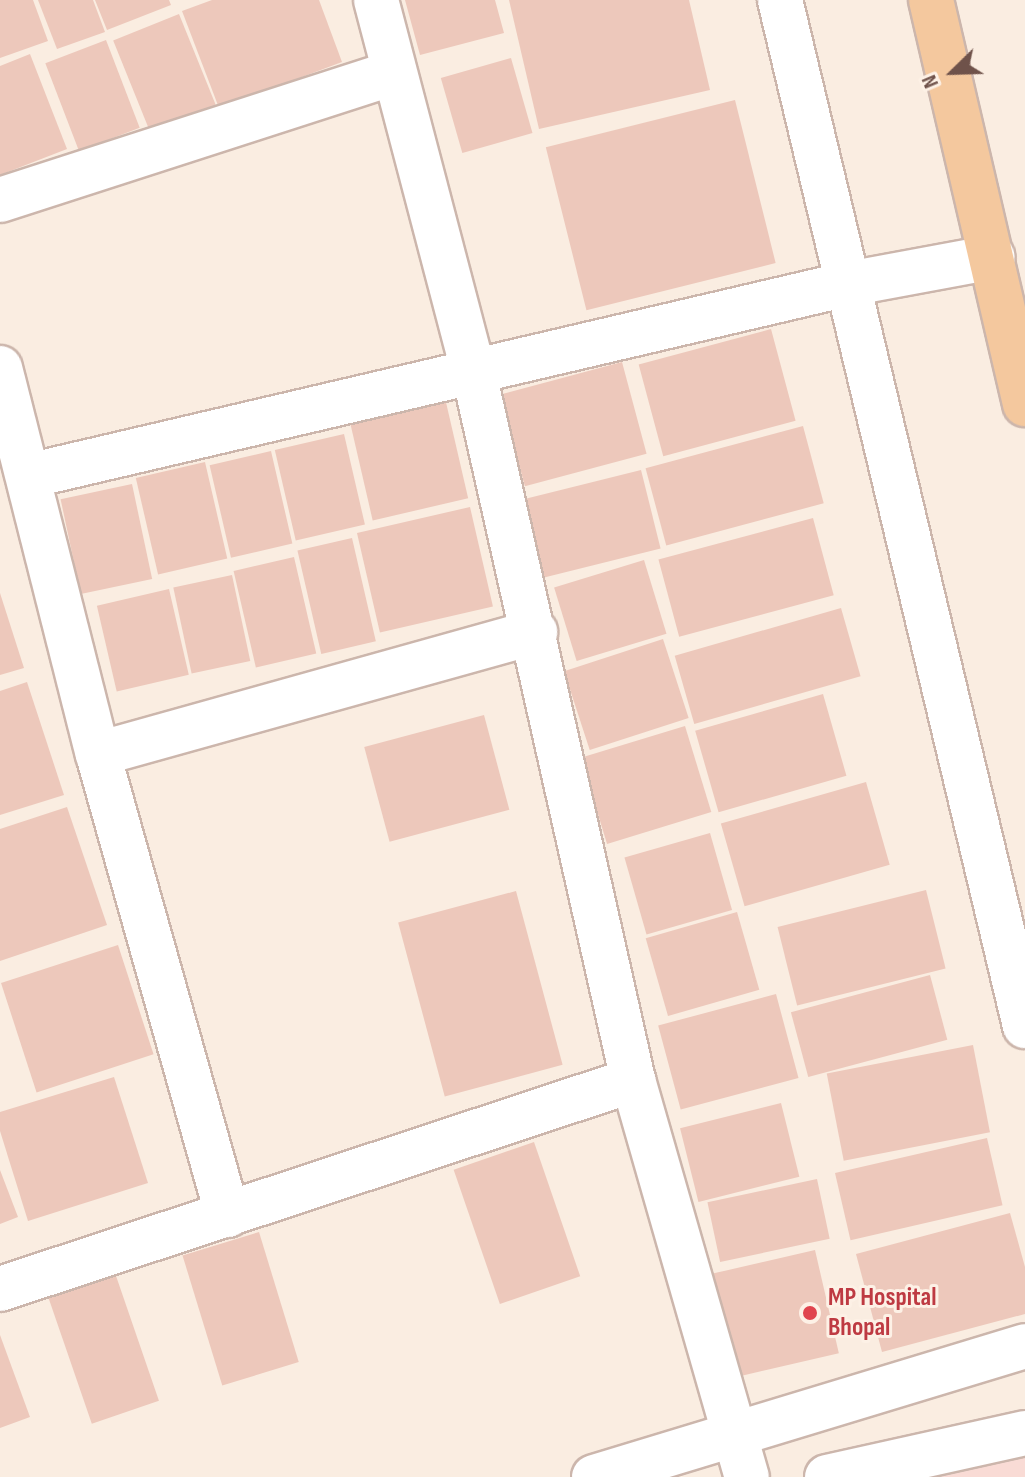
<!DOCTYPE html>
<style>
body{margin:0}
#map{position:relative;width:1025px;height:1477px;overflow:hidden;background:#faede1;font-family:"Sofia Sans Condensed",sans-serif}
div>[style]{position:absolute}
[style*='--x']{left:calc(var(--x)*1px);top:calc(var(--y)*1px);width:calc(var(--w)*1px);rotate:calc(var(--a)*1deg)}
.commercial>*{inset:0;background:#f9dbd5}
.building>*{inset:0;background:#edc8bb;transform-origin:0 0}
.roads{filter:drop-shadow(2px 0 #ccb6ac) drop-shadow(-2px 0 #ccb6ac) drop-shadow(0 2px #ccb6ac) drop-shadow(0 -2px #ccb6ac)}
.minor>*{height:44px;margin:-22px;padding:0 22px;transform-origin:22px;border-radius:22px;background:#fff}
.tertiary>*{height:44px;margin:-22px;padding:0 22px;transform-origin:22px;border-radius:22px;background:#fff}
.primary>*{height:44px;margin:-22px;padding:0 22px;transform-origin:22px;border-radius:22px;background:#f4c89e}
.dots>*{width:22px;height:22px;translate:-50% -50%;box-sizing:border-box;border:4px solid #fdf1e6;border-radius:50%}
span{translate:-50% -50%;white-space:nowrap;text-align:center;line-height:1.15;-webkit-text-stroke:6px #fdf1e6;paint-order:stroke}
.health-label{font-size:26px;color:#be3a42;font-weight:700}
.left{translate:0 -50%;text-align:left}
.north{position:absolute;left:913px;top:32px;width:80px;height:80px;-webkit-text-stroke:6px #fdf1e6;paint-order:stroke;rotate:247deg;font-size:22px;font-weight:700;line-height:32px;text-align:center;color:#6f524a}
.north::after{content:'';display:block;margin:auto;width:28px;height:36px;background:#6f524a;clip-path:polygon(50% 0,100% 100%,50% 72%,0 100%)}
</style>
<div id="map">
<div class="commercial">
<div style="clip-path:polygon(1025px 1436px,1025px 1477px,872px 1477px)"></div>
</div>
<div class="building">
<div style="clip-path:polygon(0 0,33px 0,48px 41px,0 58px)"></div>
<div style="clip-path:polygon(38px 0,93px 0,105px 32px,57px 49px)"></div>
<div style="clip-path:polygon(95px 0,169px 0,171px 5px,107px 30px)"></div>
<div style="clip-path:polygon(212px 0,319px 0,342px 62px,219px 108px,182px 11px)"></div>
<div style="clip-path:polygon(405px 0,495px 0,504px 33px,420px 55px)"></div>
<div style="clip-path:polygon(509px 0,689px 0,710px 90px,539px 129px)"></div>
<div style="left:179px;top:14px;width:100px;height:71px;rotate:68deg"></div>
<div style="left:106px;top:40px;width:94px;height:65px;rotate:69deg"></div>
<div style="clip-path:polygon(30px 54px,67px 149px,0 175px,0 66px)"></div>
<div style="left:511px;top:58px;width:78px;height:73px;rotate:74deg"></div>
<div style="left:735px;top:100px;width:168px;height:195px;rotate:76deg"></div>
<div style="left:771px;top:329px;width:95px;height:137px;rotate:75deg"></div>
<div style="left:622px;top:362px;width:95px;height:126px;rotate:75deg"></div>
<div style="left:445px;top:398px;width:103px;height:98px;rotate:77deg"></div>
<div style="left:803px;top:426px;width:80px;height:163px;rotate:75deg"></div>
<div style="left:344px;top:434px;width:93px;height:71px;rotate:77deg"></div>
<div style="left:271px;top:451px;width:95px;height:63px;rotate:77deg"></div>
<div style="left:205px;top:462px;width:99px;height:71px;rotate:77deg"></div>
<div style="left:641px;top:470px;width:81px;height:121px;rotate:76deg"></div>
<div style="left:132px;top:484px;width:97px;height:73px;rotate:78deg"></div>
<div style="left:470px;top:507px;width:102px;height:116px;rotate:77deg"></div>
<div style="left:813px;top:518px;width:80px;height:160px;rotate:75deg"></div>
<div style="left:352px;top:538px;width:106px;height:56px;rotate:77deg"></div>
<div style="left:294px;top:557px;width:99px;height:62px;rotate:77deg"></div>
<div style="left:644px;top:560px;width:77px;height:94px;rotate:73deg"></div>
<div style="left:232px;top:575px;width:88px;height:60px;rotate:78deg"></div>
<div style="left:169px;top:589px;width:88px;height:74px;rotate:77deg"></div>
<div style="clip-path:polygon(0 593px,24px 668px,0 675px)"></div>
<div style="left:841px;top:608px;width:71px;height:173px;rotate:74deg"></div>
<div style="left:663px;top:639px;width:83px;height:104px;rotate:72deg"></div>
<div style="clip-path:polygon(27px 682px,64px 795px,0 815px,0 691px)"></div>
<div style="left:823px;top:694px;width:85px;height:133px;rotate:74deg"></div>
<div style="left:484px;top:715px;width:98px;height:124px;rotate:75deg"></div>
<div style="left:685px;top:726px;width:90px;height:109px;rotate:73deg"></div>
<div style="left:866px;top:782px;width:86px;height:151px;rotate:74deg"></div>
<div style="clip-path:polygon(67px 807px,107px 925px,0 961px,0 829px)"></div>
<div style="left:710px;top:833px;width:80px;height:89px;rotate:74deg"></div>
<div style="left:926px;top:890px;width:81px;height:153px;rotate:76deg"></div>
<div style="left:516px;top:891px;width:180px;height:122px;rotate:75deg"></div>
<div style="left:737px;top:912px;width:81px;height:95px;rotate:74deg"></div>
<div style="left:118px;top:945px;width:115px;height:123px;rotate:72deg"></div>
<div style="left:930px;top:975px;width:67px;height:144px;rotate:75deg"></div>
<div style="left:776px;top:994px;width:87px;height:122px;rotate:75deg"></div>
<div style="left:973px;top:1045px;width:89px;height:149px;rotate:79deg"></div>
<div style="clip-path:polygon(114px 1077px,148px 1183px,28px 1221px,0 1131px,0 1112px)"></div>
<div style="left:781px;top:1103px;width:76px;height:104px;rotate:76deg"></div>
<div style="left:987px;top:1138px;width:69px;height:156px;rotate:77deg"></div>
<div style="left:534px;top:1142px;width:142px;height:85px;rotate:71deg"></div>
<div style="clip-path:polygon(0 1170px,18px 1217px,0 1224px)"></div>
<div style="left:817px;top:1179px;width:61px;height:112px;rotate:78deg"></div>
<div style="clip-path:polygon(1010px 1213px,1025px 1267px,1025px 1314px,882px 1352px,856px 1254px)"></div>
<div style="left:259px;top:1232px;width:136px;height:80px;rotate:73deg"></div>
<div style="left:815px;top:1250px;width:106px;height:105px;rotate:77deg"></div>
<div style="left:115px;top:1273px;width:135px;height:71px;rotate:71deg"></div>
<div style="clip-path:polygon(0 1335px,30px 1417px,0 1428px)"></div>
</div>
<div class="roads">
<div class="minor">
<div style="--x:376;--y:0;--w:382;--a:75.3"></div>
<div style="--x:473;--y:369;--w:729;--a:77.32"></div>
<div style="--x:633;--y:1080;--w:413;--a:74"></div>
<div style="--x:780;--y:0;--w:1055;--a:76.57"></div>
<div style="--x:0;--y:200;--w:413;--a:-17.9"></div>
<div style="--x:0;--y:368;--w:398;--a:75.8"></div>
<div style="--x:98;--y:754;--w:479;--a:74.3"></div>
<div style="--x:28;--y:476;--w:841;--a:-13.19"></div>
<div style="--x:847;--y:284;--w:148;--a:-10.5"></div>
<div style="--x:98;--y:754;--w:454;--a:-15.6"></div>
<div style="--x:0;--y:1289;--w:667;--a:-18.27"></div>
</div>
<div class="tertiary">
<div style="--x:594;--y:1477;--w:450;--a:-16.9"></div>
<div style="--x:827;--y:1477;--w:203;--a:-12.5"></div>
</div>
<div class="primary">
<div style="--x:931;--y:0;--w:415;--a:76.9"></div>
</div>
</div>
<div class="dots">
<div style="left:810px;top:1313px;background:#e0444e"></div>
</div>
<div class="health-label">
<span class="left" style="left:828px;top:1313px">MP Hospital<br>Bhopal</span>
</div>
<div class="north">N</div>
</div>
